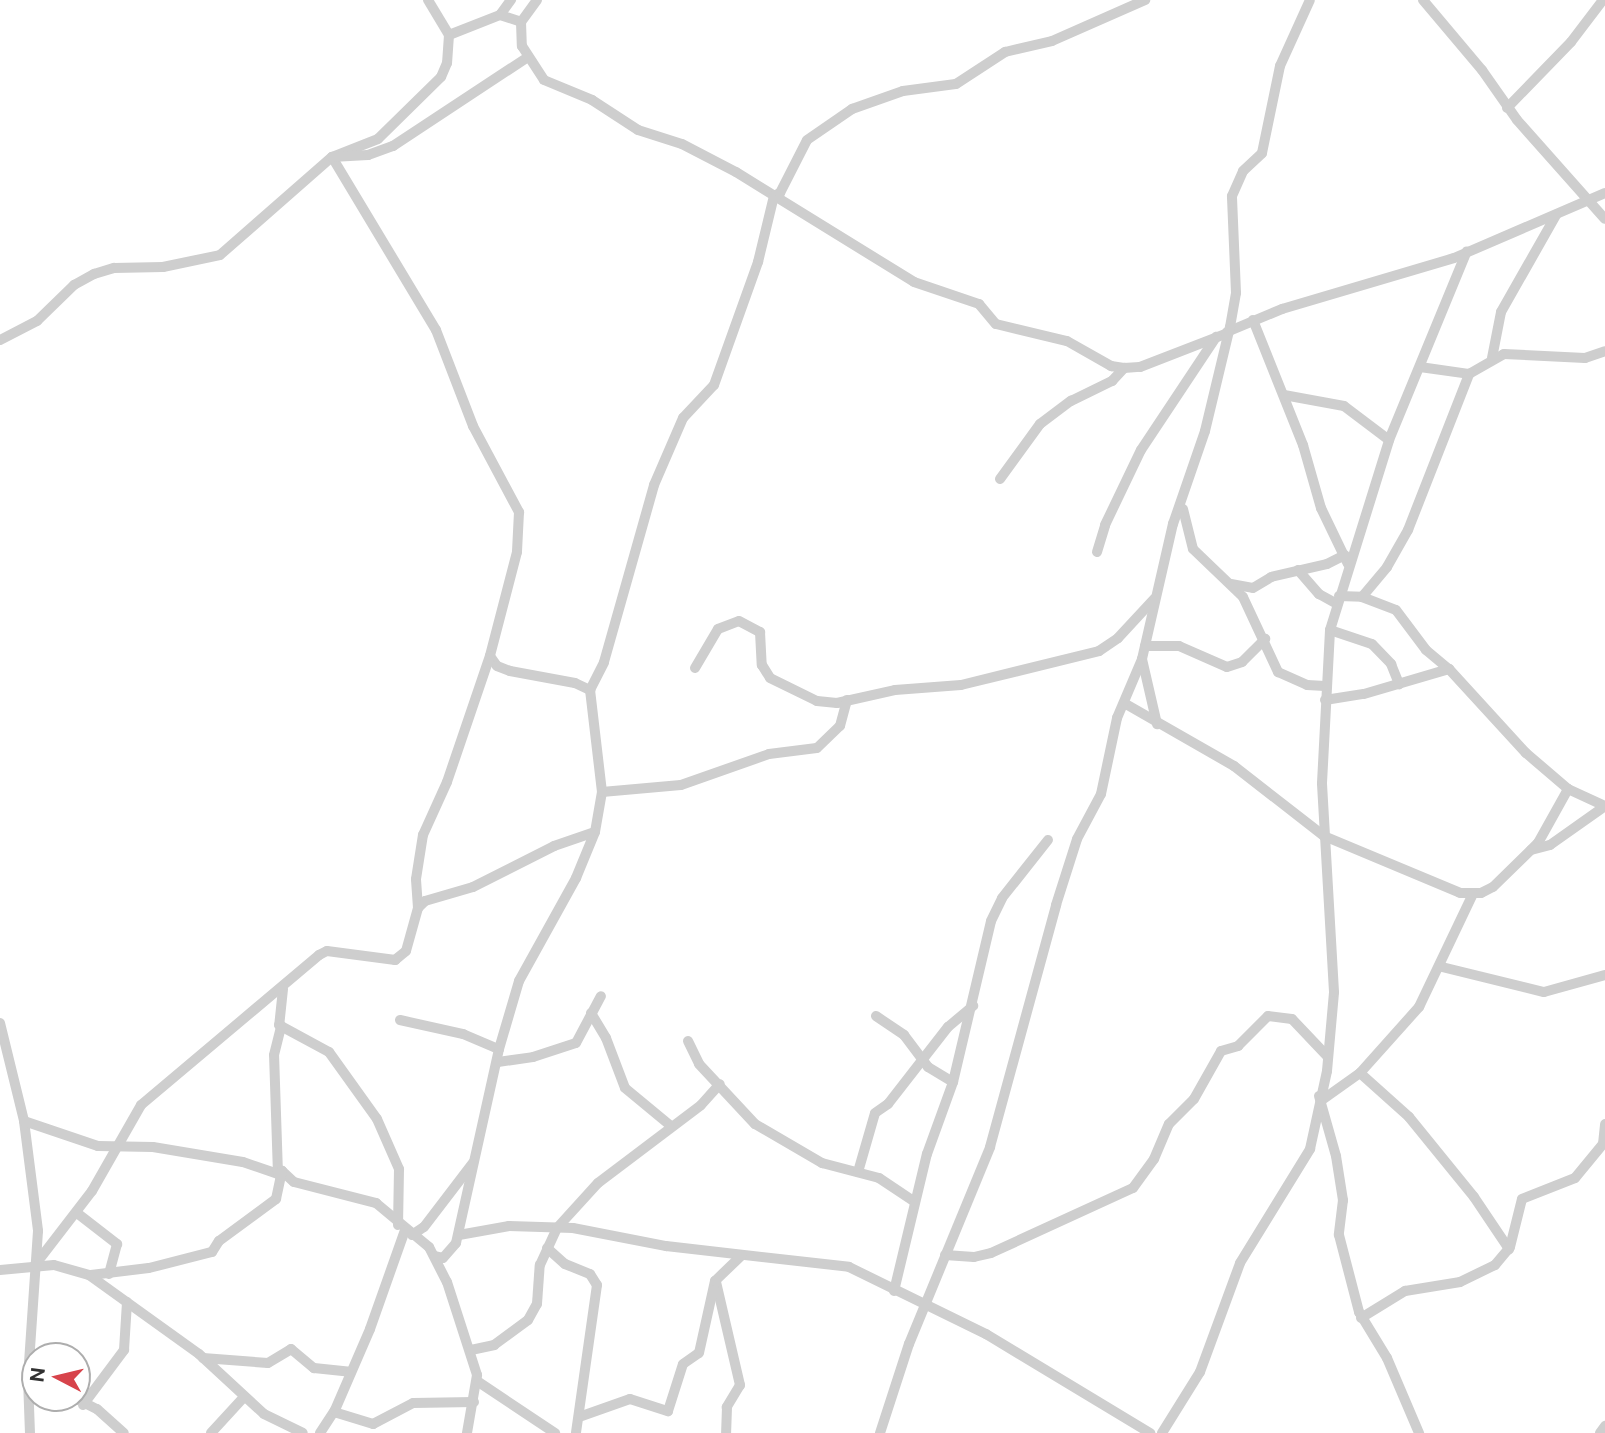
<!DOCTYPE html>
<style>
body{margin:0}
#map{position:relative;width:1605px;height:1433px;overflow:hidden;background:#fff;font-family:"Public Sans",sans-serif}
div>[style]{position:absolute}
[style*='--x']{left:calc(var(--x)*1px);top:calc(var(--y)*1px);width:calc(var(--w)*1px);rotate:calc(var(--a)*1deg)}
.minor>*{height:10px;margin:-5px;padding:0 5px;transform-origin:5px;border-radius:5px;background:#cecece}
span{translate:-50% -50%;white-space:nowrap;text-align:center;line-height:1.15;-webkit-text-stroke:7px #fff;paint-order:stroke}
.north{position:absolute;left:21px;top:1342px;width:70px;height:70px;box-sizing:border-box;background:#fff;border:2px solid #adadad;border-radius:50%;rotate:277deg;font-size:19px;font-weight:700;line-height:28px;text-align:center;color:#313131}
.north::after{content:'';display:block;margin:auto;width:24px;height:32px;background:#d7434b;clip-path:polygon(50% 0,100% 100%,50% 72%,0 100%)}
</style>
<div id="map">
<div class="minor">
<div style="--x:428;--y:0;--w:41;--a:59"></div>
<div style="--x:449;--y:35;--w:28;--a:94"></div>
<div style="--x:447;--y:63;--w:15;--a:113"></div>
<div style="--x:441;--y:77;--w:88;--a:135.5"></div>
<div style="--x:378;--y:139;--w:49;--a:158.6"></div>
<div style="--x:332;--y:157;--w:202;--a:59"></div>
<div style="--x:436;--y:330;--w:103;--a:68.9"></div>
<div style="--x:473;--y:426;--w:98;--a:61.9"></div>
<div style="--x:519;--y:512;--w:40;--a:92.9"></div>
<div style="--x:517;--y:552;--w:107;--a:104.6"></div>
<div style="--x:490;--y:656;--w:12;--a:55"></div>
<div style="--x:497;--y:666;--w:14;--a:21"></div>
<div style="--x:510;--y:671;--w:66;--a:10.5"></div>
<div style="--x:575;--y:683;--w:17;--a:25"></div>
<div style="--x:537;--y:0;--w:27;--a:126"></div>
<div style="--x:521;--y:22;--w:24;--a:88"></div>
<div style="--x:522;--y:46;--w:40;--a:57.1"></div>
<div style="--x:544;--y:80;--w:52;--a:22.6"></div>
<div style="--x:592;--y:100;--w:55;--a:33.1"></div>
<div style="--x:638;--y:130;--w:46;--a:17.7"></div>
<div style="--x:682;--y:144;--w:61;--a:27.4"></div>
<div style="--x:736;--y:172;--w:209;--a:31.7"></div>
<div style="--x:914;--y:282;--w:69;--a:18.7"></div>
<div style="--x:979;--y:304;--w:26;--a:50"></div>
<div style="--x:996;--y:324;--w:73;--a:13.5"></div>
<div style="--x:1067;--y:341;--w:51;--a:29.6"></div>
<div style="--x:1111;--y:366;--w:13;--a:9"></div>
<div style="--x:1423;--y:0;--w:92;--a:49.9"></div>
<div style="--x:1482;--y:70;--w:61;--a:55"></div>
<div style="--x:1517;--y:120;--w:132;--a:48.4"></div>
<div style="--x:500;--y:15;--w:19;--a:-54"></div>
<div style="--x:449;--y:35;--w:55;--a:-21.4"></div>
<div style="--x:500;--y:15;--w:22;--a:18"></div>
<div style="--x:1507;--y:108;--w:92;--a:-45.9"></div>
<div style="--x:1571;--y:42;--w:53;--a:-52.7"></div>
<div style="--x:1253;--y:320;--w:135;--a:68.2"></div>
<div style="--x:1303;--y:445;--w:66;--a:74.1"></div>
<div style="--x:1321;--y:508;--w:62;--a:64.3"></div>
<div style="--x:1227;--y:332;--w:60;--a:-22.7"></div>
<div style="--x:1282;--y:309;--w:179;--a:-16.5"></div>
<div style="--x:1454;--y:258;--w:164;--a:-23.3"></div>
<div style="--x:0;--y:340;--w:42;--a:-27.2"></div>
<div style="--x:37;--y:321;--w:52;--a:-44.2"></div>
<div style="--x:74;--y:285;--w:23;--a:-29"></div>
<div style="--x:94;--y:274;--w:21;--a:-17"></div>
<div style="--x:114;--y:268;--w:49;--a:-1.2"></div>
<div style="--x:163;--y:267;--w:58;--a:-11.9"></div>
<div style="--x:220;--y:255;--w:149;--a:-41.2"></div>
<div style="--x:332;--y:157;--w:36;--a:-3"></div>
<div style="--x:368;--y:155;--w:27;--a:-20"></div>
<div style="--x:393;--y:146;--w:162;--a:-33.4"></div>
<div style="--x:1492;--y:358;--w:47;--a:-78.9"></div>
<div style="--x:1501;--y:312;--w:112;--a:-60.4"></div>
<div style="--x:1420;--y:367;--w:49;--a:8.1"></div>
<div style="--x:1469;--y:374;--w:40;--a:-29.7"></div>
<div style="--x:1504;--y:354;--w:81;--a:2.8"></div>
<div style="--x:1585;--y:358;--w:21;--a:-19"></div>
<div style="--x:1284;--y:395;--w:61;--a:10.4"></div>
<div style="--x:1344;--y:406;--w:56;--a:37.1"></div>
<div style="--x:1000;--y:479;--w:68;--a:-54"></div>
<div style="--x:1040;--y:424;--w:39;--a:-37"></div>
<div style="--x:1071;--y:401;--w:46;--a:-26"></div>
<div style="--x:1112;--y:381;--w:18;--a:-47"></div>
<div style="--x:1124;--y:368;--w:16;--a:-4"></div>
<div style="--x:1140;--y:367;--w:91;--a:-21.2"></div>
<div style="--x:1183;--y:509;--w:41;--a:76"></div>
<div style="--x:1193;--y:549;--w:69;--a:43.8"></div>
<div style="--x:1243;--y:597;--w:83;--a:65"></div>
<div style="--x:1278;--y:672;--w:32;--a:24"></div>
<div style="--x:1307;--y:685;--w:18;--a:3"></div>
<div style="--x:1097;--y:552;--w:28;--a:-73"></div>
<div style="--x:1105;--y:525;--w:83;--a:-64.4"></div>
<div style="--x:1141;--y:450;--w:136;--a:-56.4"></div>
<div style="--x:1298;--y:570;--w:32;--a:49"></div>
<div style="--x:1319;--y:594;--w:21;--a:29"></div>
<div style="--x:1231;--y:584;--w:22;--a:10"></div>
<div style="--x:1253;--y:588;--w:21;--a:-31"></div>
<div style="--x:1271;--y:577;--w:57;--a:-13.1"></div>
<div style="--x:1327;--y:564;--w:20;--a:-27"></div>
<div style="--x:1339;--y:596;--w:23;--a:2"></div>
<div style="--x:1362;--y:597;--w:36;--a:21"></div>
<div style="--x:1396;--y:610;--w:50;--a:53.1"></div>
<div style="--x:1426;--y:650;--w:30;--a:40"></div>
<div style="--x:1449;--y:669;--w:114;--a:47.5"></div>
<div style="--x:1526;--y:753;--w:55;--a:40.6"></div>
<div style="--x:1568;--y:789;--w:41;--a:24.7"></div>
<div style="--x:1362;--y:597;--w:39;--a:-50"></div>
<div style="--x:1387;--y:567;--w:43;--a:-60.4"></div>
<div style="--x:1408;--y:530;--w:168;--a:-68.6"></div>
<div style="--x:1330;--y:630;--w:44;--a:18.4"></div>
<div style="--x:1372;--y:644;--w:28;--a:46"></div>
<div style="--x:1391;--y:664;--w:22;--a:68"></div>
<div style="--x:1145;--y:646;--w:34;--a:0"></div>
<div style="--x:1179;--y:646;--w:52;--a:23.6"></div>
<div style="--x:1227;--y:667;--w:16;--a:-18"></div>
<div style="--x:1242;--y:662;--w:33;--a:-45"></div>
<div style="--x:1142;--y:659;--w:67;--a:77"></div>
<div style="--x:695;--y:668;--w:45;--a:-59.5"></div>
<div style="--x:718;--y:629;--w:22;--a:-21"></div>
<div style="--x:739;--y:621;--w:24;--a:28"></div>
<div style="--x:760;--y:632;--w:33;--a:87"></div>
<div style="--x:762;--y:665;--w:15;--a:58"></div>
<div style="--x:770;--y:678;--w:52;--a:26.1"></div>
<div style="--x:817;--y:701;--w:20;--a:6"></div>
<div style="--x:837;--y:703;--w:59;--a:-12.6"></div>
<div style="--x:895;--y:690;--w:66;--a:-4.3"></div>
<div style="--x:961;--y:685;--w:142;--a:-13.8"></div>
<div style="--x:1099;--y:651;--w:23;--a:-34"></div>
<div style="--x:1118;--y:638;--w:54;--a:-47.2"></div>
<div style="--x:1325;--y:700;--w:39;--a:-9"></div>
<div style="--x:1364;--y:694;--w:89;--a:-16.4"></div>
<div style="--x:1124;--y:703;--w:127;--a:29.8"></div>
<div style="--x:1234;--y:766;--w:114;--a:37.9"></div>
<div style="--x:1324;--y:836;--w:147;--a:22.7"></div>
<div style="--x:1460;--y:893;--w:21;--a:0"></div>
<div style="--x:1481;--y:893;--w:13;--a:-27"></div>
<div style="--x:1493;--y:887;--w:63;--a:-44.4"></div>
<div style="--x:1538;--y:843;--w:62;--a:-60.9"></div>
<div style="--x:602;--y:792;--w:79;--a:-5.1"></div>
<div style="--x:681;--y:785;--w:93;--a:-19.4"></div>
<div style="--x:769;--y:754;--w:48;--a:-7.1"></div>
<div style="--x:817;--y:748;--w:32;--a:-44"></div>
<div style="--x:840;--y:726;--w:27;--a:-75"></div>
<div style="--x:1531;--y:850;--w:20;--a:-15"></div>
<div style="--x:1550;--y:845;--w:67;--a:-35.3"></div>
<div style="--x:418;--y:908;--w:29;--a:-94"></div>
<div style="--x:416;--y:879;--w:45;--a:-81"></div>
<div style="--x:423;--y:835;--w:58;--a:-65.6"></div>
<div style="--x:447;--y:782;--w:133;--a:-71.2"></div>
<div style="--x:1442;--y:967;--w:105;--a:13.8"></div>
<div style="--x:1544;--y:992;--w:63;--a:-15.6"></div>
<div style="--x:283;--y:989;--w:36;--a:96"></div>
<div style="--x:279;--y:1025;--w:57;--a:28.4"></div>
<div style="--x:329;--y:1052;--w:82;--a:54.4"></div>
<div style="--x:377;--y:1119;--w:55;--a:66.3"></div>
<div style="--x:399;--y:1169;--w:56;--a:91"></div>
<div style="--x:591;--y:1013;--w:29;--a:59"></div>
<div style="--x:606;--y:1038;--w:53;--a:69.2"></div>
<div style="--x:625;--y:1088;--w:60;--a:39.6"></div>
<div style="--x:876;--y:1016;--w:34;--a:34"></div>
<div style="--x:904;--y:1035;--w:40;--a:53"></div>
<div style="--x:928;--y:1067;--w:29;--a:31"></div>
<div style="--x:400;--y:1020;--w:65;--a:12.5"></div>
<div style="--x:463;--y:1034;--w:39;--a:23"></div>
<div style="--x:0;--y:1023;--w:101;--a:76.2"></div>
<div style="--x:24;--y:1121;--w:111;--a:82.7"></div>
<div style="--x:38;--y:1231;--w:148;--a:93.9"></div>
<div style="--x:28;--y:1379;--w:54;--a:87.9"></div>
<div style="--x:688;--y:1041;--w:25;--a:64"></div>
<div style="--x:699;--y:1064;--w:82;--a:47"></div>
<div style="--x:755;--y:1124;--w:78;--a:30.2"></div>
<div style="--x:822;--y:1163;--w:59;--a:14.7"></div>
<div style="--x:879;--y:1178;--w:43;--a:33.7"></div>
<div style="--x:498;--y:1062;--w:35;--a:-8"></div>
<div style="--x:533;--y:1057;--w:45;--a:-18"></div>
<div style="--x:576;--y:1043;--w:53;--a:-62"></div>
<div style="--x:1360;--y:1073;--w:66;--a:41.9"></div>
<div style="--x:1409;--y:1117;--w:103;--a:50.9"></div>
<div style="--x:1474;--y:1197;--w:63;--a:56.1"></div>
<div style="--x:1319;--y:1096;--w:62;--a:74.2"></div>
<div style="--x:1336;--y:1156;--w:45;--a:81"></div>
<div style="--x:1343;--y:1200;--w:35;--a:97"></div>
<div style="--x:1339;--y:1235;--w:80;--a:75.4"></div>
<div style="--x:1359;--y:1312;--w:54;--a:58.7"></div>
<div style="--x:1387;--y:1358;--w:82;--a:66.9"></div>
<div style="--x:1322;--y:1100;--w:47;--a:-35.4"></div>
<div style="--x:1360;--y:1073;--w:89;--a:-48.2"></div>
<div style="--x:1419;--y:1007;--w:125;--a:-64.5"></div>
<div style="--x:24;--y:1121;--w:78;--a:18.7"></div>
<div style="--x:98;--y:1146;--w:55;--a:1"></div>
<div style="--x:153;--y:1147;--w:91;--a:9.5"></div>
<div style="--x:243;--y:1162;--w:37;--a:19"></div>
<div style="--x:278;--y:1174;--w:5;--a:-37"></div>
<div style="--x:282;--y:1171;--w:16;--a:43"></div>
<div style="--x:294;--y:1182;--w:85;--a:14.4"></div>
<div style="--x:376;--y:1203;--w:69;--a:39.7"></div>
<div style="--x:429;--y:1247;--w:39;--a:63"></div>
<div style="--x:447;--y:1282;--w:98;--a:72.1"></div>
<div style="--x:477;--y:1375;--w:59;--a:99.8"></div>
<div style="--x:858;--y:1172;--w:61;--a:-73.9"></div>
<div style="--x:875;--y:1113;--w:16;--a:-35"></div>
<div style="--x:888;--y:1104;--w:98;--a:-52.1"></div>
<div style="--x:948;--y:1027;--w:33;--a:-40"></div>
<div style="--x:278;--y:1174;--w:119;--a:-91.9"></div>
<div style="--x:274;--y:1055;--w:30;--a:-76"></div>
<div style="--x:77;--y:1213;--w:51;--a:37.8"></div>
<div style="--x:117;--y:1244;--w:31;--a:105"></div>
<div style="--x:412;--y:1235;--w:14;--a:-34"></div>
<div style="--x:424;--y:1227;--w:81;--a:-52.6"></div>
<div style="--x:459;--y:1235;--w:51;--a:-10.2"></div>
<div style="--x:509;--y:1226;--w:64;--a:1.8"></div>
<div style="--x:573;--y:1228;--w:95;--a:11"></div>
<div style="--x:666;--y:1246;--w:184;--a:6.5"></div>
<div style="--x:849;--y:1267;--w:153;--a:26.1"></div>
<div style="--x:986;--y:1334;--w:192;--a:31.1"></div>
<div style="--x:547;--y:1248;--w:24;--a:42"></div>
<div style="--x:565;--y:1264;--w:27;--a:22"></div>
<div style="--x:590;--y:1274;--w:13;--a:58"></div>
<div style="--x:597;--y:1285;--w:149;--a:98.1"></div>
<div style="--x:945;--y:1255;--w:29;--a:4"></div>
<div style="--x:974;--y:1257;--w:17;--a:-13"></div>
<div style="--x:991;--y:1253;--w:156;--a:-24.6"></div>
<div style="--x:1133;--y:1188;--w:36;--a:-54"></div>
<div style="--x:1154;--y:1159;--w:38;--a:-67"></div>
<div style="--x:1169;--y:1124;--w:35;--a:-45"></div>
<div style="--x:1194;--y:1099;--w:55;--a:-60.6"></div>
<div style="--x:1221;--y:1051;--w:18;--a:-16"></div>
<div style="--x:1238;--y:1046;--w:42;--a:-45"></div>
<div style="--x:1268;--y:1016;--w:24;--a:7"></div>
<div style="--x:1292;--y:1019;--w:52;--a:46.5"></div>
<div style="--x:435;--y:1256;--w:8;--a:14"></div>
<div style="--x:443;--y:1258;--w:20;--a:-49"></div>
<div style="--x:456;--y:1243;--w:199;--a:-77.5"></div>
<div style="--x:499;--y:1049;--w:71;--a:-73.6"></div>
<div style="--x:519;--y:981;--w:118;--a:-61"></div>
<div style="--x:576;--y:878;--w:50;--a:-67.6"></div>
<div style="--x:595;--y:832;--w:41;--a:-80.1"></div>
<div style="--x:602;--y:792;--w:103;--a:-96.7"></div>
<div style="--x:590;--y:690;--w:31;--a:-63"></div>
<div style="--x:604;--y:662;--w:184;--a:-74.2"></div>
<div style="--x:654;--y:485;--w:73;--a:-66.6"></div>
<div style="--x:683;--y:418;--w:45;--a:-46.8"></div>
<div style="--x:714;--y:385;--w:131;--a:-70.3"></div>
<div style="--x:758;--y:262;--w:68;--a:-76.4"></div>
<div style="--x:774;--y:196;--w:7;--a:-27"></div>
<div style="--x:780;--y:193;--w:59;--a:-63"></div>
<div style="--x:807;--y:140;--w:55;--a:-34.6"></div>
<div style="--x:852;--y:109;--w:54;--a:-19.4"></div>
<div style="--x:903;--y:91;--w:53;--a:-7.5"></div>
<div style="--x:956;--y:84;--w:59;--a:-33.1"></div>
<div style="--x:1005;--y:52;--w:48;--a:-13.2"></div>
<div style="--x:1052;--y:41;--w:102;--a:-23.8"></div>
<div style="--x:35;--y:1265;--w:93;--a:-52.4"></div>
<div style="--x:92;--y:1191;--w:99;--a:-60.3"></div>
<div style="--x:141;--y:1105;--w:233;--a:-40.1"></div>
<div style="--x:319;--y:955;--w:9;--a:-27"></div>
<div style="--x:327;--y:951;--w:69;--a:7.5"></div>
<div style="--x:395;--y:960;--w:14;--a:-39"></div>
<div style="--x:406;--y:951;--w:45;--a:-74.4"></div>
<div style="--x:418;--y:908;--w:10;--a:-45"></div>
<div style="--x:425;--y:901;--w:50;--a:-16.3"></div>
<div style="--x:473;--y:887;--w:91;--a:-26.8"></div>
<div style="--x:554;--y:846;--w:43;--a:-18.9"></div>
<div style="--x:0;--y:1270;--w:54;--a:-5.3"></div>
<div style="--x:54;--y:1265;--w:36;--a:16"></div>
<div style="--x:89;--y:1275;--w:135;--a:35.7"></div>
<div style="--x:199;--y:1354;--w:88;--a:42.7"></div>
<div style="--x:264;--y:1414;--w:43;--a:26"></div>
<div style="--x:91;--y:1275;--w:58;--a:-6.9"></div>
<div style="--x:149;--y:1268;--w:65;--a:-14.3"></div>
<div style="--x:212;--y:1252;--w:13;--a:-58"></div>
<div style="--x:219;--y:1241;--w:71;--a:-36.4"></div>
<div style="--x:276;--y:1199;--w:29;--a:-78"></div>
<div style="--x:716;--y:1282;--w:106;--a:76.9"></div>
<div style="--x:740;--y:1385;--w:26;--a:121"></div>
<div style="--x:727;--y:1407;--w:26;--a:92"></div>
<div style="--x:894;--y:1291;--w:141;--a:-76.5"></div>
<div style="--x:927;--y:1154;--w:77;--a:-70.1"></div>
<div style="--x:953;--y:1082;--w:165;--a:-76.7"></div>
<div style="--x:991;--y:921;--w:25;--a:-64"></div>
<div style="--x:1002;--y:898;--w:74;--a:-51.6"></div>
<div style="--x:1361;--y:1318;--w:52;--a:-31.5"></div>
<div style="--x:1405;--y:1291;--w:56;--a:-9.3"></div>
<div style="--x:1460;--y:1282;--w:39;--a:-26"></div>
<div style="--x:1495;--y:1265;--w:23;--a:-50"></div>
<div style="--x:1510;--y:1247;--w:49;--a:-76"></div>
<div style="--x:1522;--y:1199;--w:57;--a:-21.6"></div>
<div style="--x:1575;--y:1178;--w:44;--a:-50.5"></div>
<div style="--x:1603;--y:1144;--w:20;--a:-84"></div>
<div style="--x:471;--y:1350;--w:24;--a:-12"></div>
<div style="--x:494;--y:1345;--w:42;--a:-36.3"></div>
<div style="--x:528;--y:1320;--w:18;--a:-61"></div>
<div style="--x:537;--y:1304;--w:39;--a:-86"></div>
<div style="--x:540;--y:1265;--w:41;--a:-65.3"></div>
<div style="--x:557;--y:1228;--w:61;--a:-47.7"></div>
<div style="--x:598;--y:1183;--w:129;--a:-37.1"></div>
<div style="--x:701;--y:1105;--w:28;--a:-48"></div>
<div style="--x:203;--y:1358;--w:65;--a:4.4"></div>
<div style="--x:268;--y:1363;--w:27;--a:-31"></div>
<div style="--x:291;--y:1349;--w:30;--a:40"></div>
<div style="--x:314;--y:1368;--w:36;--a:6"></div>
<div style="--x:477;--y:1381;--w:94;--a:33.7"></div>
<div style="--x:75;--y:1398;--w:25;--a:27"></div>
<div style="--x:97;--y:1409;--w:36;--a:42"></div>
<div style="--x:83;--y:1405;--w:69;--a:-53.3"></div>
<div style="--x:124;--y:1350;--w:48;--a:-86.4"></div>
<div style="--x:334;--y:1412;--w:41;--a:17.1"></div>
<div style="--x:373;--y:1424;--w:45;--a:-27.7"></div>
<div style="--x:413;--y:1403;--w:61;--a:-0.9"></div>
<div style="--x:579;--y:1417;--w:54;--a:-19.4"></div>
<div style="--x:630;--y:1399;--w:40;--a:18"></div>
<div style="--x:668;--y:1411;--w:49;--a:-72.3"></div>
<div style="--x:683;--y:1364;--w:19;--a:-35"></div>
<div style="--x:699;--y:1353;--w:74;--a:-77.5"></div>
<div style="--x:715;--y:1281;--w:37;--a:-44"></div>
<div style="--x:211;--y:1433;--w:49;--a:-47.5"></div>
<div style="--x:320;--y:1433;--w:27;--a:-57"></div>
<div style="--x:335;--y:1410;--w:88;--a:-66.6"></div>
<div style="--x:370;--y:1329;--w:105;--a:-70.5"></div>
<div style="--x:880;--y:1433;--w:94;--a:-72"></div>
<div style="--x:909;--y:1344;--w:213;--a:-67.6"></div>
<div style="--x:990;--y:1147;--w:251;--a:-74.7"></div>
<div style="--x:1056;--y:905;--w:69;--a:-72.3"></div>
<div style="--x:1077;--y:839;--w:51;--a:-61.9"></div>
<div style="--x:1101;--y:794;--w:78;--a:-78.1"></div>
<div style="--x:1117;--y:718;--w:64;--a:-67"></div>
<div style="--x:1142;--y:659;--w:139;--a:-77.1"></div>
<div style="--x:1173;--y:524;--w:98;--a:-71"></div>
<div style="--x:1205;--y:431;--w:107;--a:-76.5"></div>
<div style="--x:1230;--y:327;--w:35;--a:-80"></div>
<div style="--x:1236;--y:293;--w:97;--a:-92.4"></div>
<div style="--x:1232;--y:196;--w:27;--a:-66"></div>
<div style="--x:1243;--y:171;--w:26;--a:-43"></div>
<div style="--x:1262;--y:153;--w:89;--a:-78.3"></div>
<div style="--x:1280;--y:66;--w:72;--a:-65.6"></div>
<div style="--x:1162;--y:1433;--w:72;--a:-58.1"></div>
<div style="--x:1200;--y:1372;--w:116;--a:-69.8"></div>
<div style="--x:1240;--y:1263;--w:134;--a:-58.4"></div>
<div style="--x:1310;--y:1149;--w:80;--a:-77.7"></div>
<div style="--x:1327;--y:1071;--w:79;--a:-84.9"></div>
<div style="--x:1334;--y:992;--w:209;--a:-93.3"></div>
<div style="--x:1322;--y:783;--w:153;--a:-87"></div>
<div style="--x:1330;--y:630;--w:199;--a:-72.7"></div>
<div style="--x:1389;--y:440;--w:204;--a:-67.6"></div>
<div style="--x:1600;--y:1433;--w:9;--a:-54"></div>
</div>
<div class="north">N</div>
</div>
